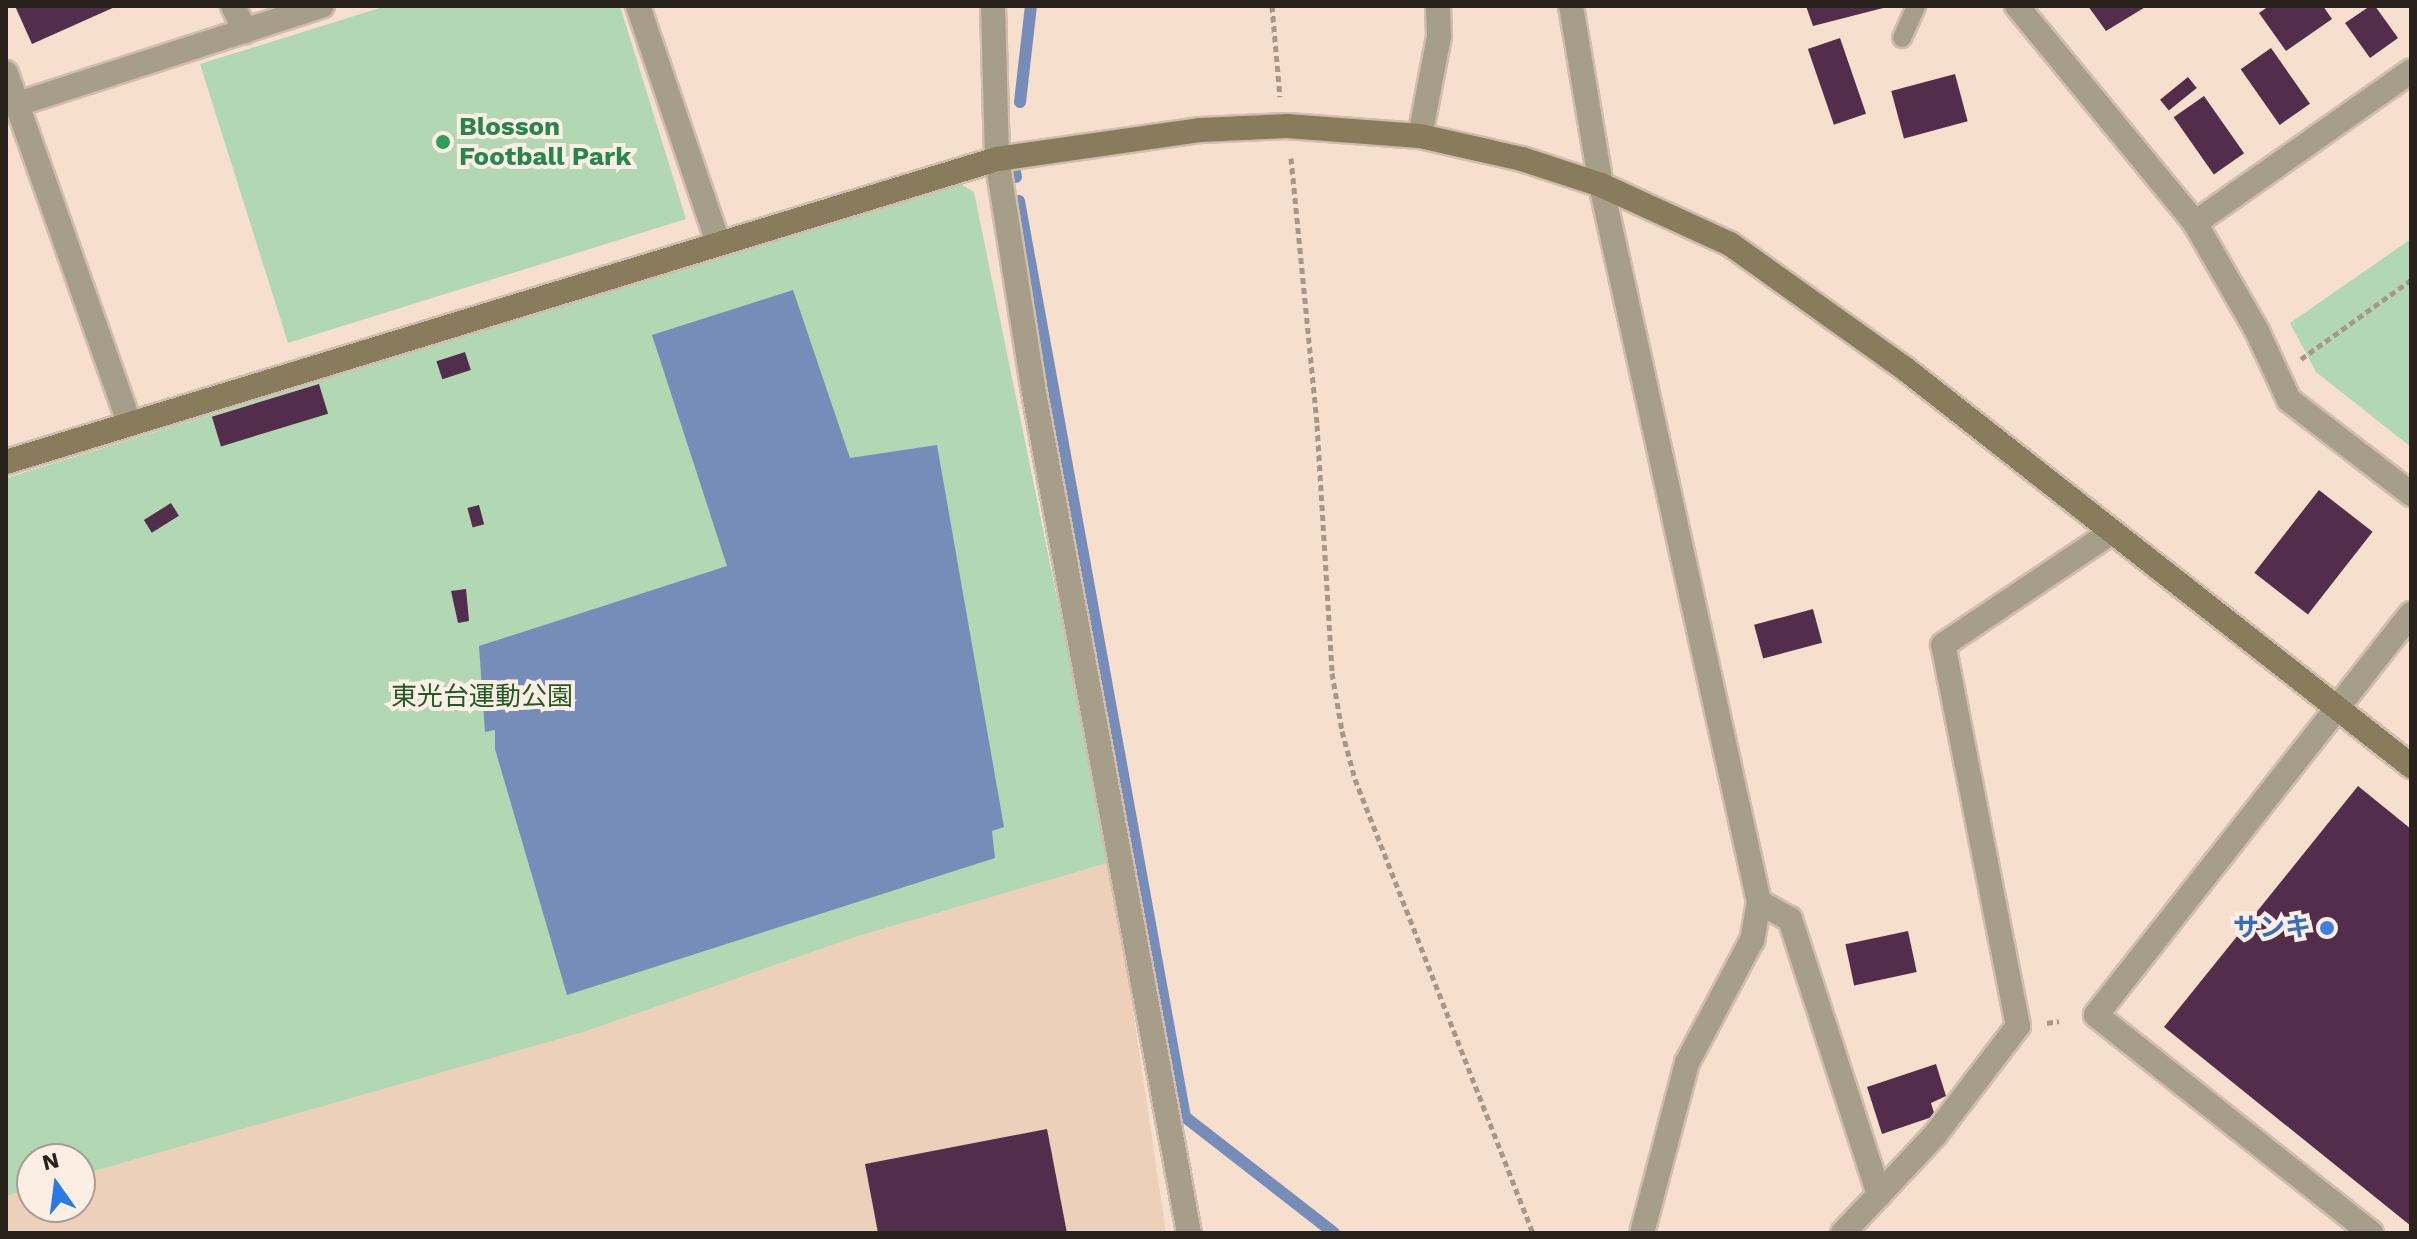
<!DOCTYPE html>
<meta charset="utf-8">
<style>
body{margin:0}
#map{position:relative;width:2417px;height:1239px;overflow:hidden;background:#f6dfcd;font-family:"Work Sans","Noto Sans JP",sans-serif}
div>[style]{position:absolute}
[style*='--x']{left:calc(var(--x)*1px);top:calc(var(--y)*1px);width:calc(var(--w)*1px);rotate:calc(var(--a)*1deg)}
.built>*{inset:0;background:#ecd0ba}
.green>*{inset:0;background:#b2d7b3}
.water>*{inset:0;background:#758db8}
.stream>*{height:12px;margin:-6px;padding:0 6px;transform-origin:6px;border-radius:6px;background:#758db8}
.building>*{inset:0;background:#522e4c;transform-origin:0 0}
.path>*{height:5px;margin-top:-2.5px;transform-origin:0;background:repeating-linear-gradient(90deg,#a89689 0 6px,transparent 0 10px)}
.roads{filter:drop-shadow(2px 0 #d1bdad) drop-shadow(-2px 0 #d1bdad) drop-shadow(0 2px #d1bdad) drop-shadow(0 -2px #d1bdad)}
.lane>*{height:18px;margin:-9px;padding:0 9px;transform-origin:9px;border-radius:9px;background:#a69e89}
.street>*{height:24px;margin:-12px;padding:0 12px;transform-origin:12px;border-radius:12px;background:#a69e89}
.secondary>*{height:24px;margin:-12px;padding:0 12px;transform-origin:12px;border-radius:12px;background:#887c5c}
.dots>*{width:22px;height:22px;translate:-50% -50%;box-sizing:border-box;border:4px solid #fceee3;border-radius:50%}
span{translate:-50% -50%;white-space:nowrap;text-align:center;line-height:1.15;-webkit-text-stroke:8px #fceee3;paint-order:stroke}
.leisure-label{font-size:26px;color:#27864d;font-weight:700}
.left{translate:0 -50%;text-align:left}
.park-label{font-size:26px;color:#215a29}
.shop-label{font-size:26px;color:#366cbe;font-weight:700}
.right{translate:-100% -50%;text-align:right}
.frame{position:absolute;inset:0;border:8px solid #29211b;pointer-events:none}
.north{position:absolute;left:16px;top:1143px;width:80px;height:80px;box-sizing:border-box;background:#fceee3;border:2px solid #a89c93;border-radius:50%;rotate:346deg;font-size:22px;font-weight:700;line-height:32px;text-align:center;color:#29211b}
.north::after{content:'';display:block;margin:auto;width:28px;height:36px;background:#287be5;clip-path:polygon(50% 0,100% 100%,50% 72%,0 100%)}
</style>
<div id="map">
<div class="built">
<div style="clip-path:polygon(1111px 862px,1166px 1233px,6px 1233px,6px 1196px,32px 1189px,32px 1207px,80px 1207px,80px 1175px,584px 1032px,855px 937px)"></div>
</div>
<div class="green">
<div style="clip-path:polygon(386px 6px,620px 6px,686px 219px,288px 343px,200px 64px)"></div>
<div style="clip-path:polygon(959px 183px,974px 192px,1111px 862px,855px 937px,584px 1032px,80px 1175px,80px 1159px,32px 1159px,32px 1189px,6px 1196px,6px 478px)"></div>
<div style="clip-path:polygon(2411px 239px,2411px 447px,2316px 372px,2290px 323px)"></div>
</div>
<div class="water">
<div style="clip-path:polygon(793px 290px,850px 458px,937px 445px,1004px 827px,992px 831px,995px 858px,567px 995px,495px 749px,495px 730px,485px 732px,479px 646px,727px 566px,652px 335px)"></div>
</div>
<div class="stream">
<div style="--x:1020;--y:102;--w:97;--a:-83.5"></div>
<div style="--x:1015;--y:172;--w:5;--a:79"></div>
<div style="--x:1019;--y:201;--w:931;--a:79.73"></div>
<div style="--x:1185;--y:1117;--w:189;--a:37.9"></div>
</div>
<div class="building">
<div style="clip-path:polygon(15px 6px,117px 6px,32px 44px)"></div>
<div style="clip-path:polygon(1806px 6px,1887px 6px,1887px 7px,1813px 26px)"></div>
<div style="clip-path:polygon(2088px 6px,2147px 6px,2106px 31px)"></div>
<div style="clip-path:polygon(2269px 6px,2323px 6px,2332px 19px,2286px 51px,2259px 13px)"></div>
<div style="clip-path:polygon(2370px 6px,2375px 6px,2398px 38px,2370px 58px,2345px 23px)"></div>
<div style="left:1840px;top:38px;width:80px;height:34px;rotate:71deg"></div>
<div style="left:2271px;top:48px;width:68px;height:37px;rotate:55deg"></div>
<div style="left:1955px;top:74px;width:49px;height:66px;rotate:75deg"></div>
<div style="left:2188px;top:77px;width:14px;height:36px;rotate:51deg"></div>
<div style="left:2204px;top:96px;width:70px;height:37px;rotate:55deg"></div>
<div style="left:465px;top:352px;width:19px;height:30px;rotate:72deg"></div>
<div style="left:319px;top:384px;width:31px;height:112px;rotate:73deg"></div>
<div style="left:2319px;top:490px;width:68px;height:105px;rotate:38deg"></div>
<div style="left:171px;top:503px;width:15px;height:32px;rotate:58deg"></div>
<div style="left:479px;top:505px;width:20px;height:12px;rotate:75deg"></div>
<div style="clip-path:polygon(466px 589px,469px 621px,458px 623px,451px 591px)"></div>
<div style="left:1813px;top:609px;width:35px;height:61px;rotate:75deg"></div>
<div style="clip-path:polygon(2358px 786px,2411px 829px,2411px 1226px,2164px 1027px)"></div>
<div style="left:1908px;top:931px;width:42px;height:64px;rotate:78deg"></div>
<div style="clip-path:polygon(1936px 1064px,1946px 1096px,1931px 1103px,1935px 1116px,1882px 1134px,1867px 1087px)"></div>
<div style="clip-path:polygon(1047px 1129px,1067px 1233px,878px 1233px,865px 1164px)"></div>
</div>
<div class="path">
<div style="--x:1272;--y:6;--w:91;--a:85"></div>
<div style="--x:1291;--y:158;--w:268;--a:84.4"></div>
<div style="--x:1317;--y:425;--w:248;--a:86.5"></div>
<div style="--x:1332;--y:673;--w:59;--a:80.2"></div>
<div style="--x:1342;--y:731;--w:50;--a:74.8"></div>
<div style="--x:1355;--y:779;--w:488;--a:68.6"></div>
<div style="--x:2301;--y:359;--w:135;--a:-35.7"></div>
<div style="--x:2047;--y:1023;--w:12;--a:-9"></div>
</div>
<div class="roads">
<div class="lane">
<div style="--x:1902;--y:38;--w:35;--a:-66"></div>
</div>
<div class="street">
<div style="--x:233;--y:6;--w:28;--a:64"></div>
<div style="--x:638;--y:6;--w:250;--a:71.3"></div>
<div style="--x:993;--y:6;--w:153;--a:88.5"></div>
<div style="--x:997;--y:159;--w:231;--a:81"></div>
<div style="--x:1033;--y:387;--w:860;--a:79.55"></div>
<div style="--x:1571;--y:6;--w:181;--a:80.5"></div>
<div style="--x:1601;--y:185;--w:734;--a:77.57"></div>
<div style="--x:1759;--y:902;--w:39;--a:100"></div>
<div style="--x:1752;--y:940;--w:139;--a:117.9"></div>
<div style="--x:1687;--y:1063;--w:176;--a:104.8"></div>
<div style="--x:2017;--y:6;--w:281;--a:50.6"></div>
<div style="--x:2195;--y:223;--w:125;--a:60.1"></div>
<div style="--x:2257;--y:331;--w:76;--a:65.1"></div>
<div style="--x:2289;--y:400;--w:154;--a:37.6"></div>
<div style="--x:6;--y:73;--w:371;--a:70.6"></div>
<div style="--x:21;--y:103;--w:316;--a:-17.9"></div>
<div style="--x:1420;--y:136;--w:102;--a:-79.2"></div>
<div style="--x:1439;--y:36;--w:30;--a:-92"></div>
<div style="--x:2195;--y:223;--w:264;--a:-35.1"></div>
<div style="--x:1759;--y:902;--w:35;--a:29"></div>
<div style="--x:1790;--y:919;--w:290;--a:72.1"></div>
<div style="--x:1843;--y:1233;--w:134;--a:-46.8"></div>
<div style="--x:1935;--y:1135;--w:137;--a:-52.7"></div>
<div style="--x:2018;--y:1026;--w:388;--a:-101.1"></div>
<div style="--x:1943;--y:645;--w:201;--a:-33.8"></div>
<div style="--x:2371;--y:1233;--w:351;--a:-141.6"></div>
<div style="--x:2096;--y:1015;--w:510;--a:-51.85"></div>
</div>
<div class="secondary">
<div style="--x:6;--y:462;--w:1036;--a:-17"></div>
<div style="--x:997;--y:159;--w:206;--a:-8.1"></div>
<div style="--x:1201;--y:130;--w:86;--a:-2.7"></div>
<div style="--x:1287;--y:126;--w:133;--a:4.3"></div>
<div style="--x:1420;--y:136;--w:105;--a:12.7"></div>
<div style="--x:1522;--y:159;--w:83;--a:18.2"></div>
<div style="--x:1601;--y:185;--w:142;--a:24.6"></div>
<div style="--x:1730;--y:244;--w:214;--a:35.5"></div>
<div style="--x:1904;--y:368;--w:645;--a:38.13"></div>
</div>
</div>
<div class="dots">
<div style="left:443px;top:142px;background:#2e9e5b"></div>
<div style="left:2327px;top:928px;background:#3f7fe0"></div>
</div>
<div class="leisure-label">
<span class="left" style="left:459px;top:142px">Blosson<br>Football Park</span>
</div>
<div class="park-label">
<span style="left:482px;top:697px">東光台運動公園</span>
</div>
<div class="shop-label">
<span class="right" style="left:2311px;top:928px">サンキ</span>
</div>
<div class="frame"></div>
<div class="north">N</div>
</div>
